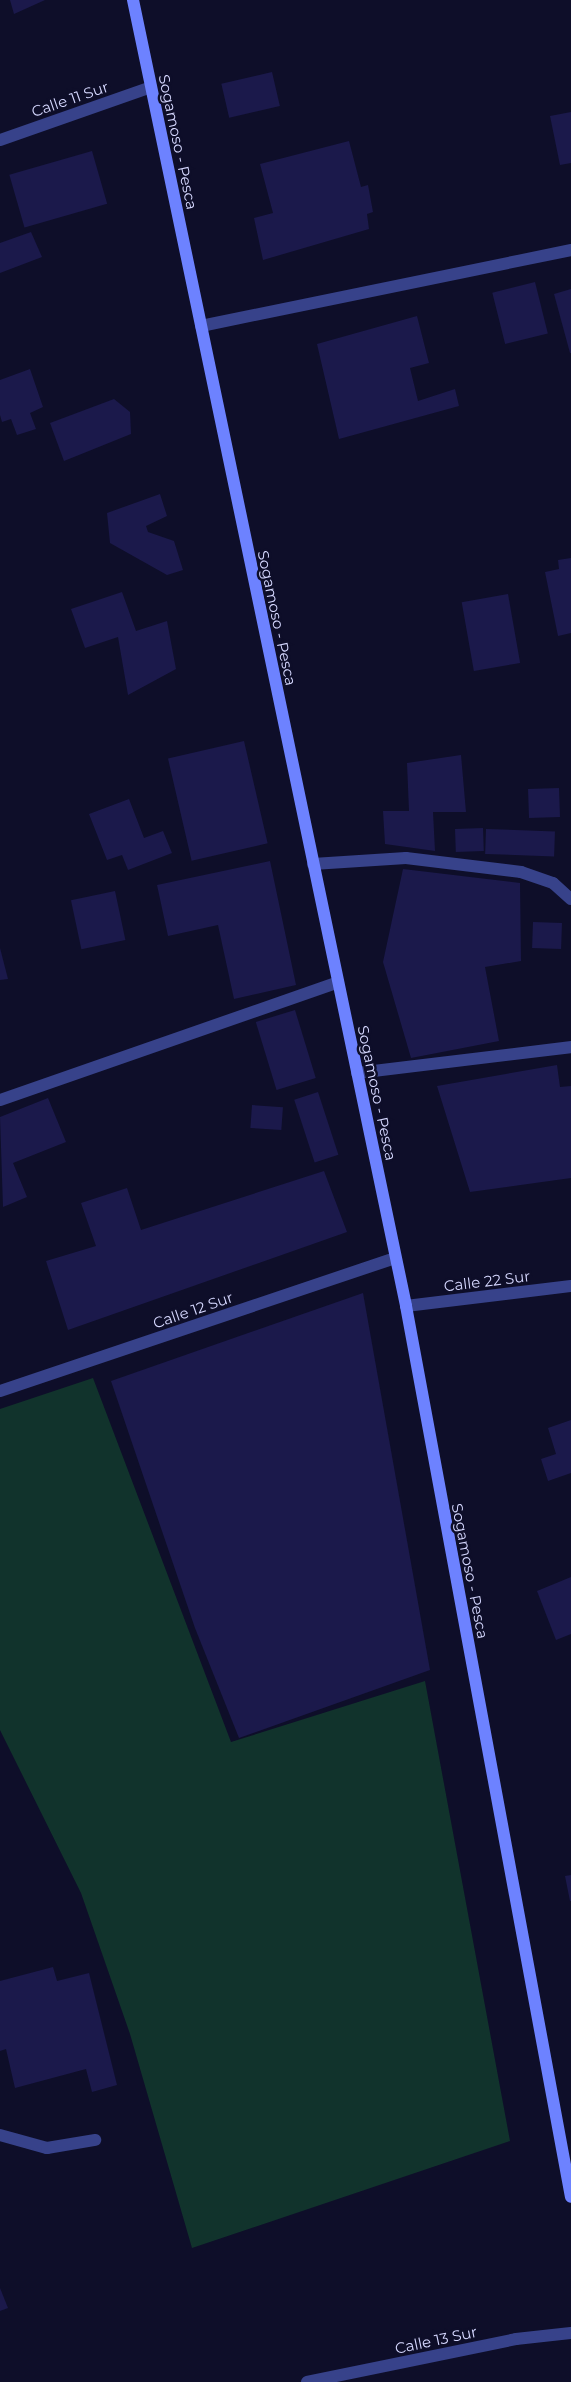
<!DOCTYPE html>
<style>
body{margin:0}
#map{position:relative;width:571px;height:2382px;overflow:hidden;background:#0e0e29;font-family:Montserrat,sans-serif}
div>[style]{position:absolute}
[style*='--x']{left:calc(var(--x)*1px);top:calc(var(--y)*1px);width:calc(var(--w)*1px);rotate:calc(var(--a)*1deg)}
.green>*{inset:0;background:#11332c}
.building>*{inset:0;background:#1b194b;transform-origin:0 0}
.lane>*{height:12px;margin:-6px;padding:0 6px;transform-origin:6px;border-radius:6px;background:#37428a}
.street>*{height:12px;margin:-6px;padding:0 6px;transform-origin:6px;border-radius:6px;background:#37428a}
.secondary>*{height:12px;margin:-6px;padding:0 6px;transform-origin:6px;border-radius:6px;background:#6d82ff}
span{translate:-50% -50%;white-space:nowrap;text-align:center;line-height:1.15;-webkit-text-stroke:5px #0e0e29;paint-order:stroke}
.street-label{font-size:15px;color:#d6d8ff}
</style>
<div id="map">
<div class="green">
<div style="clip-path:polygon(93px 1378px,231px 1742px,425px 1681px,510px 2141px,192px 2248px,130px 2034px,81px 1893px,0 1730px,0 1409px)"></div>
</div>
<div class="building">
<div style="clip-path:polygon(10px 0,45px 0,14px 14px)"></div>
<div style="left:272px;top:72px;width:35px;height:52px;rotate:77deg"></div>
<div style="clip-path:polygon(571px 112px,571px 163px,560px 165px,550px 116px)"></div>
<div style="clip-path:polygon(349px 141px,361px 187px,368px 185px,373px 212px,367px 214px,369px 229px,263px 260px,254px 218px,273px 213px,260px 164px)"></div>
<div style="left:92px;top:151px;width:55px;height:86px;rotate:74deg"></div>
<div style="clip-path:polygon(31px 232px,42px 257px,0 273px,0 243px)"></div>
<div style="left:535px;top:282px;width:53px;height:44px;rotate:76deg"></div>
<div style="clip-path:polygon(571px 289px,571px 353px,570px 353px,554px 294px)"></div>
<div style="clip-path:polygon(417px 316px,429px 363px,410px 368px,418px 401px,455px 389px,459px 406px,339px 439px,317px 344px)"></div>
<div style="clip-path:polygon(30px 369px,43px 407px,30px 413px,36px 429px,17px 435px,11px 419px,2px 422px,0 415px,0 380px)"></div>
<div style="clip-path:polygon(114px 399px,130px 412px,131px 434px,64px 461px,50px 423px)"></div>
<div style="clip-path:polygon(160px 494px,167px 516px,146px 526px,148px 532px,174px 541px,183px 570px,167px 575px,110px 543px,107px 513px)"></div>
<div style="clip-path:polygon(571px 558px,571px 633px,558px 636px,545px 572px,559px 569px,558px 560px)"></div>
<div style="clip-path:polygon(122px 592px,136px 631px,167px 621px,176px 669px,128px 695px,118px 637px,85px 648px,71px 609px)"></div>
<div style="left:508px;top:594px;width:70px;height:47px;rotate:80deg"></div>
<div style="left:244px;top:741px;width:105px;height:78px;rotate:77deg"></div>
<div style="clip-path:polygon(461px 755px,466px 812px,433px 812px,435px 851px,385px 844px,383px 811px,409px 811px,407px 763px)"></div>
<div style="left:559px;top:788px;width:29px;height:31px;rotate:88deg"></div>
<div style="clip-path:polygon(129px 799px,144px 838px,163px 831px,172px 853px,128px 870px,122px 855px,107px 860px,89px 814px)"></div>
<div style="left:483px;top:828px;width:23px;height:28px;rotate:88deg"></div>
<div style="left:486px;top:829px;width:69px;height:25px;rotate:2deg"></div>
<div style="clip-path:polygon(270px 861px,296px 985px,234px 999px,218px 925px,168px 936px,157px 885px)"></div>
<div style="clip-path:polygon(403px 869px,520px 883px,521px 961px,485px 967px,499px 1041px,411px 1058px,383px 962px)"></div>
<div style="left:115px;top:891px;width:50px;height:45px;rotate:78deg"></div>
<div style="left:533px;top:922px;width:29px;height:26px;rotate:2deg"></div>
<div style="clip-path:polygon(0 948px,8px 979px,0 980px)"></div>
<div style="left:295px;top:1010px;width:71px;height:41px;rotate:73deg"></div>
<div style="clip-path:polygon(557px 1065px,560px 1087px,571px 1086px,571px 1178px,470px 1192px,437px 1086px)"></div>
<div style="left:318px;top:1092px;width:66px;height:25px;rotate:72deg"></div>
<div style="clip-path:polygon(48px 1098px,66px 1142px,13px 1163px,27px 1197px,3px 1207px,0 1117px)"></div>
<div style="left:252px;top:1105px;width:31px;height:23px;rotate:4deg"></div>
<div style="clip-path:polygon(324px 1171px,347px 1232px,68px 1330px,46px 1261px,96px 1246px,81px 1203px,127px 1188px,141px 1230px)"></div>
<div style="clip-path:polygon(363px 1293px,430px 1670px,239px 1738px,195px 1628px,111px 1381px)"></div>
<div style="clip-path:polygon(571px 1420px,571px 1473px,548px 1481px,541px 1459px,556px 1454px,548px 1428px)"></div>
<div style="clip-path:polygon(571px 1577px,571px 1634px,556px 1640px,537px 1591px)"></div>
<div style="clip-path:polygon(571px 1875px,571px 1901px,570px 1901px,565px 1876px)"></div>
<div style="clip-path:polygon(53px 1967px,57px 1981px,89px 1973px,117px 2085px,92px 2092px,86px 2069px,15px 2088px,6px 2049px,0 2051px,0 1981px)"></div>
<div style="clip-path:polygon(0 2288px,8px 2308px,0 2311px)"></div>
</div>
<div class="lane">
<div style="--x:313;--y:864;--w:93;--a:-3.7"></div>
<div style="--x:406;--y:858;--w:116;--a:6.9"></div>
<div style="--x:521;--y:872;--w:34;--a:19"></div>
<div style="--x:553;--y:883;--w:24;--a:42"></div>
<div style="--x:357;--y:1073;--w:216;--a:-6.9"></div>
<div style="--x:307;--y:2382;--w:213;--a:-11.6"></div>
<div style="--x:516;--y:2339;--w:55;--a:-6.2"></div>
</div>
<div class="street">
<div style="--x:0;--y:140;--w:160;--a:-19.3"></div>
<div style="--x:201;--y:326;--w:378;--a:-11.6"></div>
<div style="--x:0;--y:1100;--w:358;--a:-19.2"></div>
<div style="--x:406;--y:1306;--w:166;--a:-6.9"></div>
<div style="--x:0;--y:1391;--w:417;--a:-18.6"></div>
<div style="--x:0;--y:2135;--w:49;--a:15.5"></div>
<div style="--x:47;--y:2148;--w:49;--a:-9.5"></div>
</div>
<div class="secondary">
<div style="--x:133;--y:0;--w:1334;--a:78.19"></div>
<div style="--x:406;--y:1306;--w:906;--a:79.51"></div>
</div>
<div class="street-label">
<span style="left:70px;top:99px;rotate:-19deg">Calle 11 Sur</span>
<span style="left:178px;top:142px;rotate:78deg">Sogamoso - Pesca</span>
<span style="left:277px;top:618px;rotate:78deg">Sogamoso - Pesca</span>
<span style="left:377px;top:1093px;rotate:78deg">Sogamoso - Pesca</span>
<span style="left:487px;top:1281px;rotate:-7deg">Calle 22 Sur</span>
<span style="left:193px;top:1310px;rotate:-19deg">Calle 12 Sur</span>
<span style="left:470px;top:1571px;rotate:79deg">Sogamoso - Pesca</span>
<span style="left:436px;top:2340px;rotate:-12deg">Calle 13 Sur</span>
</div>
</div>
